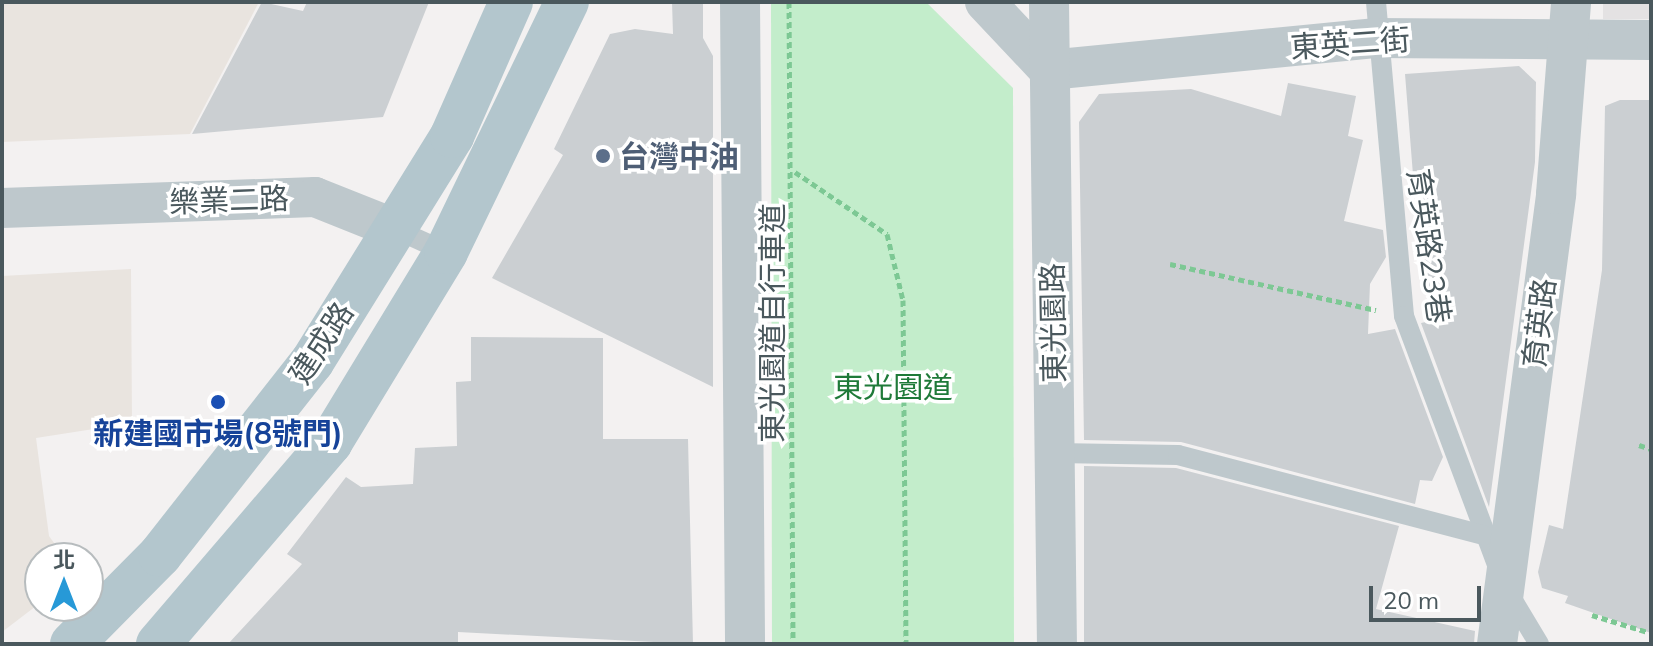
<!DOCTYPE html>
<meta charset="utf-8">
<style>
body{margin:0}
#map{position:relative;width:1653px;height:646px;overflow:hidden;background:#f3f1f1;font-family:Mulish,"Noto Sans TC",sans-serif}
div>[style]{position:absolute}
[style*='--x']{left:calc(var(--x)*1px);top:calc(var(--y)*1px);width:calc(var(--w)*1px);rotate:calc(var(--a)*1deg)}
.commercial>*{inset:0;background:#e9e4df}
.education>*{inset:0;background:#e4e2e3;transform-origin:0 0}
.green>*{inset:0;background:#c3edcb}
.building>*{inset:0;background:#cbcfd2}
.path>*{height:5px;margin-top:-2.5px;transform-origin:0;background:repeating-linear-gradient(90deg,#7dc894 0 6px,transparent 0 10px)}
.lane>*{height:20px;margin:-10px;padding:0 10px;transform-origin:10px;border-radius:10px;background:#bec8cc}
.street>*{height:40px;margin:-20px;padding:0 20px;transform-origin:20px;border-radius:20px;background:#bec8cc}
.primary>*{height:44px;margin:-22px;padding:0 22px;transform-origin:22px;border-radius:22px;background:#b3c6cd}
.dots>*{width:22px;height:22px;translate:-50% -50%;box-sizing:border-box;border:4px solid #fff;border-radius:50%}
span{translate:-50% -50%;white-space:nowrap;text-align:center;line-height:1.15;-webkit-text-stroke:7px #fff;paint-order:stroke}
.street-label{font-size:30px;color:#4a585d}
.service-label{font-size:30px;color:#4e5e75;font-weight:700}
.left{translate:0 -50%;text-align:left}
.park-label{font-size:30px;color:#1f7a39}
.transit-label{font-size:30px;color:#164399;font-weight:700}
.frame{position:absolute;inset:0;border:4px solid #4a585d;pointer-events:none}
.north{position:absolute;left:24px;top:542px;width:80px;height:80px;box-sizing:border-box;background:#fff;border:2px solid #b7bcbe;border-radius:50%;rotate:0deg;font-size:22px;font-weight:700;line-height:32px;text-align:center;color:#4a585d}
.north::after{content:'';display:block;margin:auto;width:28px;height:36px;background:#2799d7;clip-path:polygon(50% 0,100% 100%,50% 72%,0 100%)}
.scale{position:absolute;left:1369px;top:586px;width:112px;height:36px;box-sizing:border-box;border:4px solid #4a585d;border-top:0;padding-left:10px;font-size:24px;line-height:28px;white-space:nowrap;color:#4a585d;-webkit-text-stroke:6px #fff;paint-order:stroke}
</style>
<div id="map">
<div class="commercial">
<div style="clip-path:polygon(2px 2px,259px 2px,190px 134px,2px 142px)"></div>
<div style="clip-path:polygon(131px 269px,132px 423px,36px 438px,49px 536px,65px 558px,40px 558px,40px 603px,2px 632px,2px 276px)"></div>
</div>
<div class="education">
<div style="left:1603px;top:2px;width:48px;height:17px"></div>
</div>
<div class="green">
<div style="clip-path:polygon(771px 2px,926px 2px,1013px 88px,1014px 644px,772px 644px)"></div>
</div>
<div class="building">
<div style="clip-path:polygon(262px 2px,303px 11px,307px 2px,429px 2px,383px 117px,192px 134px)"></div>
<div style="clip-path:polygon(672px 2px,703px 2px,703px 38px,713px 56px,713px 387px,492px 278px,563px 155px,554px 149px,610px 34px,635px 29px,673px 34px)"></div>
<div style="clip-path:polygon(1519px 66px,1536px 82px,1535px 162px,1489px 507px,1421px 323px,1435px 320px,1418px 238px,1405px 74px)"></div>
<div style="clip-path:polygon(1288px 83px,1356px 96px,1348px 136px,1363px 140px,1344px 221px,1383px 230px,1386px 257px,1370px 284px,1368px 334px,1395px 329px,1443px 457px,1432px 481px,1420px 480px,1415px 504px,1181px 442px,1084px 440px,1079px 122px,1099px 94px,1191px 89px,1281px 116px)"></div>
<div style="clip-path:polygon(1620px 100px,1651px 100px,1651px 633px,1565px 603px,1568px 596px,1542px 588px,1538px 572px,1549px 525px,1563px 529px,1602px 270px,1605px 106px)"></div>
<div style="clip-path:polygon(471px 337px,603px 338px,603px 439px,688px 439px,693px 644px,458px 632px,458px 644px,228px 644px,302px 564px,287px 554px,346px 477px,361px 487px,413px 484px,415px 448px,457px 446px,456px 382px,471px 381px)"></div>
<div style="clip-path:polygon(1084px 466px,1176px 468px,1399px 526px,1376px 609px,1475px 631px,1474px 644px,1084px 644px)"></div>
</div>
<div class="path">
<div style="--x:789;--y:2;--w:642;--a:89.64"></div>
<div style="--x:795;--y:172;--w:111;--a:34"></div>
<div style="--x:887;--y:234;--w:68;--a:76.4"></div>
<div style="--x:903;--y:300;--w:344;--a:89.5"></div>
<div style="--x:1170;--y:264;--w:211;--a:12.6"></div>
<div style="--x:1639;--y:445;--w:13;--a:18"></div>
<div style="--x:1592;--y:615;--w:62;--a:17"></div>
</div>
<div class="lane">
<div style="--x:1376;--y:2;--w:315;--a:84.9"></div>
<div style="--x:1404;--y:316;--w:291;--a:69.5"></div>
<div style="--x:1506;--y:589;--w:64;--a:59"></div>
<div style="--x:393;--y:228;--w:58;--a:24.4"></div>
<div style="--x:1055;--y:453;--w:123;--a:0.9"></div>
<div style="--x:1178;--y:455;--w:316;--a:14.7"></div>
</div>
<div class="street">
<div style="--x:740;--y:2;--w:642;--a:89.55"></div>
<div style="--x:985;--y:2;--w:93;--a:46.7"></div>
<div style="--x:1049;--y:70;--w:327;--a:-5.6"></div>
<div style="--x:1374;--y:38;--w:277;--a:0.4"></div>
<div style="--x:1049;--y:2;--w:642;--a:89.29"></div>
<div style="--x:2;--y:208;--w:313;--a:-2"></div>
<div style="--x:315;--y:197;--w:84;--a:21.7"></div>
<div style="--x:1497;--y:644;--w:454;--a:-82.5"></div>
<div style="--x:1556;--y:194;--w:193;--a:-85.5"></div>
</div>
<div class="primary">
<div style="--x:72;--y:644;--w:125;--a:-45.3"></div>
<div style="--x:160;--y:555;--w:246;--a:-51.8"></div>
<div style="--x:312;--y:362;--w:266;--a:-58.2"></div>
<div style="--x:452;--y:136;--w:146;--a:-66.2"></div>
<div style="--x:158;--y:644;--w:265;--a:-49.4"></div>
<div style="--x:330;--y:443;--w:223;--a:-58.7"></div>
<div style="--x:446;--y:252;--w:278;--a:-64.2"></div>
</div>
<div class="dots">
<div style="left:603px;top:156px;background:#5c6f8a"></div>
<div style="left:218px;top:402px;background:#1a4fb4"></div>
</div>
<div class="street-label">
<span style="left:1350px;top:43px;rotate:-4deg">東英二街</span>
<span style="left:229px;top:200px;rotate:-2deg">樂業二路</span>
<span style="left:1429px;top:246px;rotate:82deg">育英路23巷</span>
<span style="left:772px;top:323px;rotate:-90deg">東光園道自行車道</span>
<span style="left:1053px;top:323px;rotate:-91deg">東光園路</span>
<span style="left:1539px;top:323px;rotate:-83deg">育英路</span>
<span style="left:321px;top:343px;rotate:-57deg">建成路</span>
</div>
<div class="service-label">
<span class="left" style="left:619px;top:156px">台灣中油</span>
</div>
<div class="park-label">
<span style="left:893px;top:387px">東光園道</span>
</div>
<div class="transit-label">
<span style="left:218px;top:433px">新建國市場(8號門)</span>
</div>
<div class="frame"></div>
<div class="north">北</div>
<div class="scale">20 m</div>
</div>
